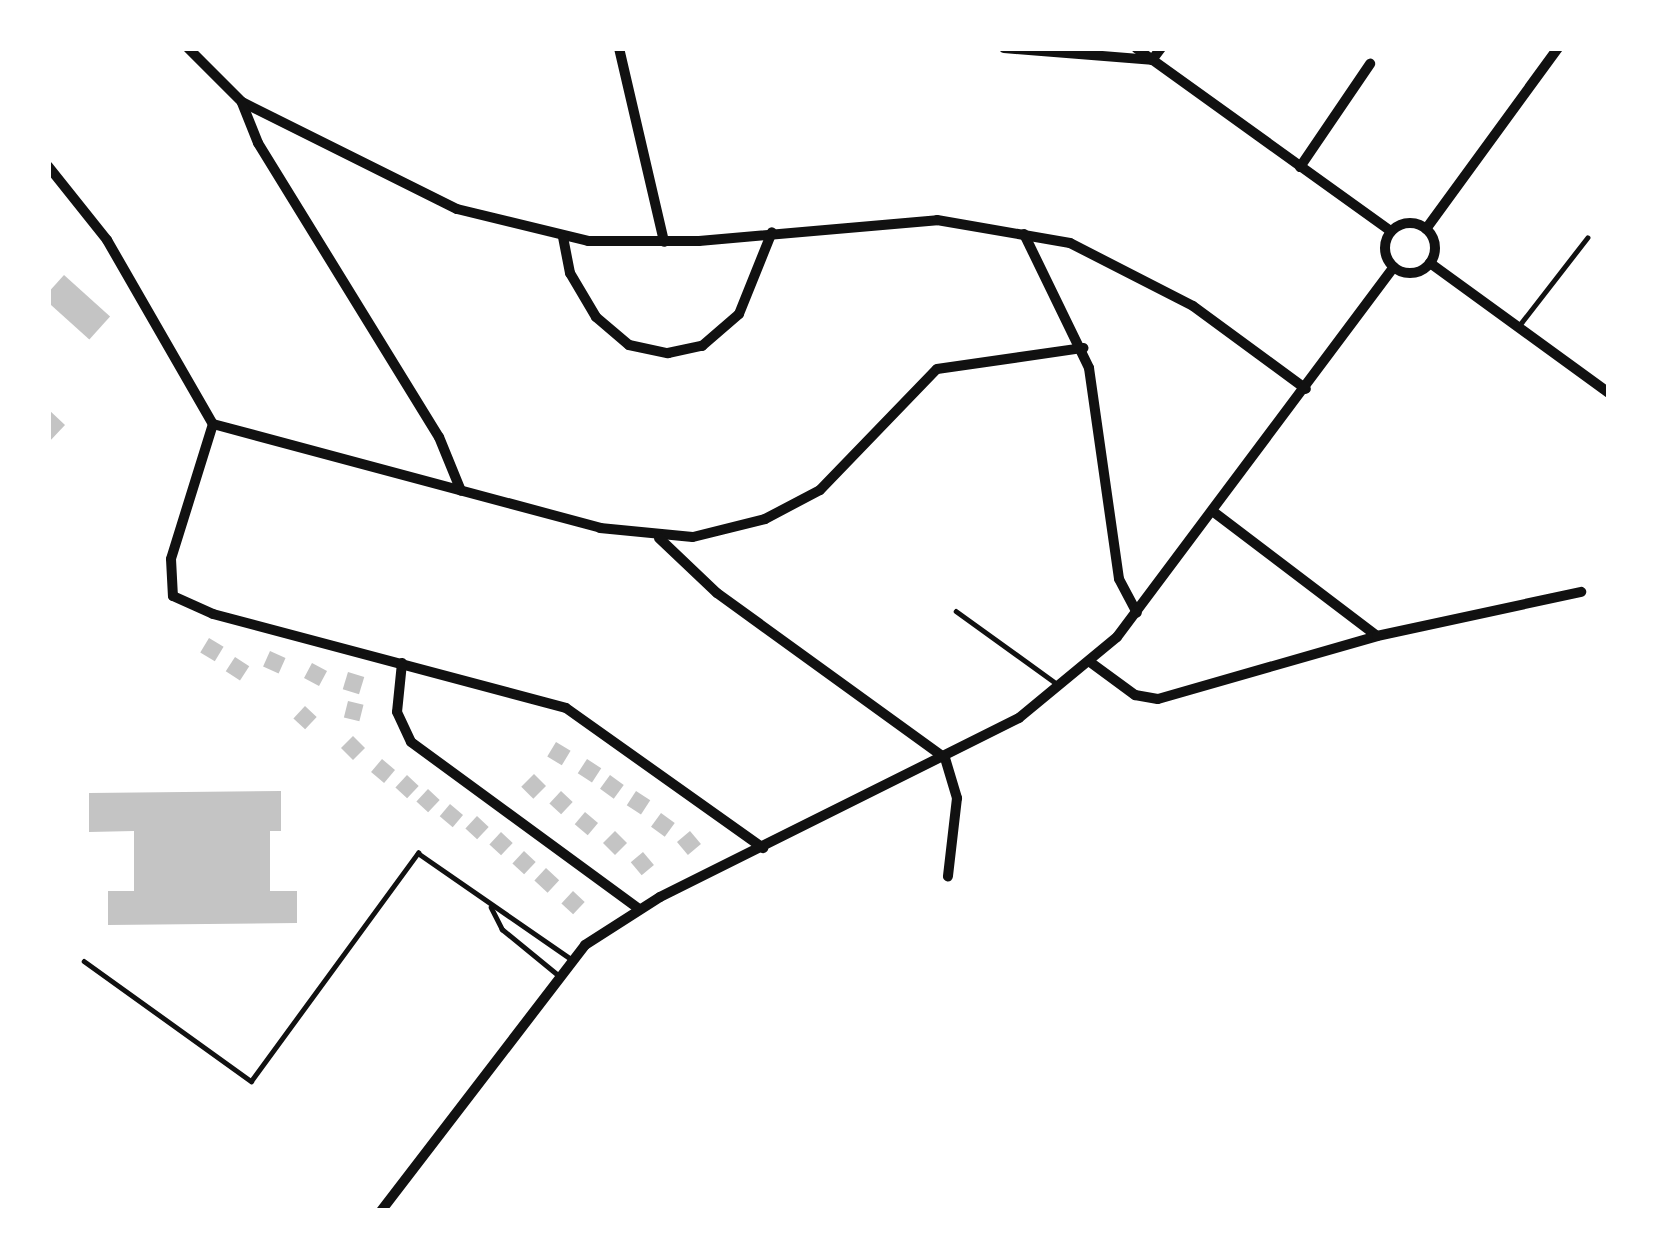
<!DOCTYPE html>
<style>
body{margin:0}
#map{position:relative;width:1657px;height:1259px;overflow:hidden;background:#fff;font-family:"Titillium Web",sans-serif}
div>[style]{position:absolute}
[style*='--x']{left:calc(var(--x)*1px);top:calc(var(--y)*1px);width:calc(var(--w)*1px);rotate:calc(var(--a)*1deg)}
.building>*{inset:0;background:#c4c4c4;transform-origin:0 0}
.service>*{height:4.5px;margin:-2.25px;padding:0 2.25px;transform-origin:2.25px;border-radius:2.25px;background:#111}
.minor>*{height:10px;margin:-5px;padding:0 5px;transform-origin:5px;border-radius:5px;background:#111}
.minor>.ring{margin:-5px;padding:0;box-sizing:content-box;background:none;border:10px solid #111;border-radius:50%}
span{translate:-50% -50%;white-space:nowrap;text-align:center;line-height:1.15;-webkit-text-stroke:9px #fff;paint-order:stroke}
.frame{position:absolute;inset:0;border:51px solid #fff;pointer-events:none}
</style>
<div id="map">
<div class="building">
<div style="left:64px;top:275px;width:62px;height:31px;rotate:42deg"></div>
<div style="clip-path:polygon(48px 409px,65px 425px,48px 443px)"></div>
<div style="left:209px;top:638px;width:17px;height:17px;rotate:31deg"></div>
<div style="left:270px;top:651px;width:17px;height:17px;rotate:24deg"></div>
<div style="left:235px;top:657px;width:17px;height:17px;rotate:33deg"></div>
<div style="left:312px;top:663px;width:17px;height:17px;rotate:28deg"></div>
<div style="left:348px;top:672px;width:17px;height:18px;rotate:17deg"></div>
<div style="left:348px;top:701px;width:16px;height:17px;rotate:14deg"></div>
<div style="left:305px;top:706px;width:16px;height:17px;rotate:43deg"></div>
<div style="left:353px;top:736px;width:17px;height:17px;rotate:45deg"></div>
<div style="left:556px;top:742px;width:17px;height:17px;rotate:31deg"></div>
<div style="left:382px;top:759px;width:17px;height:17px;rotate:40deg"></div>
<div style="left:587px;top:759px;width:17px;height:17px;rotate:33deg"></div>
<div style="left:534px;top:774px;width:17px;height:18px;rotate:45deg"></div>
<div style="left:407px;top:775px;width:16px;height:17px;rotate:43deg"></div>
<div style="left:610px;top:775px;width:17px;height:17px;rotate:36deg"></div>
<div style="left:428px;top:789px;width:16px;height:17px;rotate:43deg"></div>
<div style="clip-path:polygon(281px 791px,281px 831px,270px 831px,270px 891px,297px 891px,297px 923px,108px 925px,108px 891px,134px 891px,134px 831px,89px 832px,89px 793px)"></div>
<div style="left:561px;top:791px;width:16px;height:17px;rotate:43deg"></div>
<div style="left:636px;top:791px;width:17px;height:17px;rotate:33deg"></div>
<div style="left:450px;top:804px;width:17px;height:16px;rotate:40deg"></div>
<div style="left:585px;top:812px;width:17px;height:16px;rotate:40deg"></div>
<div style="left:661px;top:813px;width:17px;height:17px;rotate:36deg"></div>
<div style="left:477px;top:816px;width:16px;height:17px;rotate:43deg"></div>
<div style="left:615px;top:831px;width:17px;height:17px;rotate:45deg"></div>
<div style="left:690px;top:831px;width:17px;height:17px;rotate:50deg"></div>
<div style="left:501px;top:832px;width:16px;height:17px;rotate:43deg"></div>
<div style="left:524px;top:851px;width:16px;height:17px;rotate:43deg"></div>
<div style="left:643px;top:852px;width:17px;height:16px;rotate:50deg"></div>
<div style="left:546px;top:868px;width:18px;height:17px;rotate:43deg"></div>
<div style="left:573px;top:891px;width:16px;height:17px;rotate:43deg"></div>
</div>
<div class="service">
<div style="--x:1518;--y:327;--w:113;--a:-52.2"></div>
<div style="--x:956;--y:611;--w:123;--a:35.8"></div>
<div style="--x:491;--y:907;--w:25;--a:63"></div>
<div style="--x:502;--y:929;--w:71;--a:39.3"></div>
<div style="--x:84;--y:961;--w:206;--a:35.7"></div>
<div style="--x:251;--y:1081;--w:283;--a:-53.8"></div>
<div style="--x:418;--y:853;--w:186;--a:34.7"></div>
</div>
<div class="minor">
<div style="--x:188;--y:48;--w:76;--a:45"></div>
<div style="--x:242;--y:102;--w:240;--a:26.5"></div>
<div style="--x:457;--y:209;--w:135;--a:13.7"></div>
<div style="--x:588;--y:241;--w:111;--a:0"></div>
<div style="--x:699;--y:241;--w:239;--a:-5"></div>
<div style="--x:937;--y:220;--w:135;--a:9.8"></div>
<div style="--x:1070;--y:243;--w:138;--a:27.1"></div>
<div style="--x:1193;--y:306;--w:140;--a:36.3"></div>
<div style="--x:619;--y:48;--w:199;--a:76.9"></div>
<div style="--x:1004;--y:48;--w:148;--a:4.6"></div>
<div style="--x:1152;--y:60;--w:15;--a:-53"></div>
<div style="--x:1136;--y:48;--w:314;--a:35.7"></div>
<div style="--x:242;--y:103;--w:43;--a:68.2"></div>
<div style="--x:258;--y:143;--w:345;--a:58.4"></div>
<div style="--x:439;--y:437;--w:58;--a:67.8"></div>
<div style="--x:48;--y:166;--w:95;--a:51.4"></div>
<div style="--x:107;--y:240;--w:212;--a:60.1"></div>
<div style="--x:213;--y:424;--w:141;--a:107.3"></div>
<div style="--x:171;--y:559;--w:37;--a:87"></div>
<div style="--x:173;--y:596;--w:44;--a:24.2"></div>
<div style="--x:213;--y:614;--w:365;--a:14.9"></div>
<div style="--x:566;--y:708;--w:242;--a:35.4"></div>
<div style="--x:1300;--y:167;--w:125;--a:-55.8"></div>
<div class="ring" style="left:1385px;top:223px;width:40px;height:40px"></div>
<div style="--x:1426;--y:229;--w:224;--a:-53.9"></div>
<div style="--x:1024;--y:234;--w:149;--a:64.1"></div>
<div style="--x:1089;--y:368;--w:213;--a:81.9"></div>
<div style="--x:1119;--y:579;--w:38;--a:62"></div>
<div style="--x:563;--y:237;--w:37;--a:79"></div>
<div style="--x:570;--y:273;--w:51;--a:59.4"></div>
<div style="--x:596;--y:317;--w:43;--a:40.3"></div>
<div style="--x:629;--y:345;--w:40;--a:12"></div>
<div style="--x:668;--y:353;--w:35;--a:-12"></div>
<div style="--x:702;--y:346;--w:49;--a:-40.9"></div>
<div style="--x:739;--y:314;--w:88;--a:-68.1"></div>
<div style="--x:1430;--y:263;--w:221;--a:36"></div>
<div style="--x:213;--y:424;--w:401;--a:15"></div>
<div style="--x:600;--y:528;--w:93;--a:5.5"></div>
<div style="--x:693;--y:537;--w:74;--a:-14"></div>
<div style="--x:765;--y:519;--w:62;--a:-27.8"></div>
<div style="--x:820;--y:490;--w:168;--a:-46"></div>
<div style="--x:937;--y:369;--w:148;--a:-8.2"></div>
<div style="--x:1215;--y:513;--w:203;--a:37.2"></div>
<div style="--x:659;--y:538;--w:80;--a:43.5"></div>
<div style="--x:717;--y:593;--w:281;--a:35.9"></div>
<div style="--x:945;--y:758;--w:42;--a:73.3"></div>
<div style="--x:957;--y:798;--w:79;--a:96.6"></div>
<div style="--x:1090;--y:662;--w:56;--a:36.3"></div>
<div style="--x:1135;--y:695;--w:23;--a:10"></div>
<div style="--x:1158;--y:699;--w:228;--a:-16"></div>
<div style="--x:1377;--y:636;--w:209;--a:-12.2"></div>
<div style="--x:402;--y:663;--w:49;--a:95.8"></div>
<div style="--x:397;--y:712;--w:33;--a:65"></div>
<div style="--x:411;--y:742;--w:281;--a:36.2"></div>
<div style="--x:381;--y:1211;--w:335;--a:-52.5"></div>
<div style="--x:585;--y:945;--w:89;--a:-32.6"></div>
<div style="--x:660;--y:897;--w:401;--a:-26.5"></div>
<div style="--x:1019;--y:718;--w:127;--a:-39.6"></div>
<div style="--x:1117;--y:637;--w:462;--a:-53.2"></div>
</div>
<div class="frame"></div>
</div>
